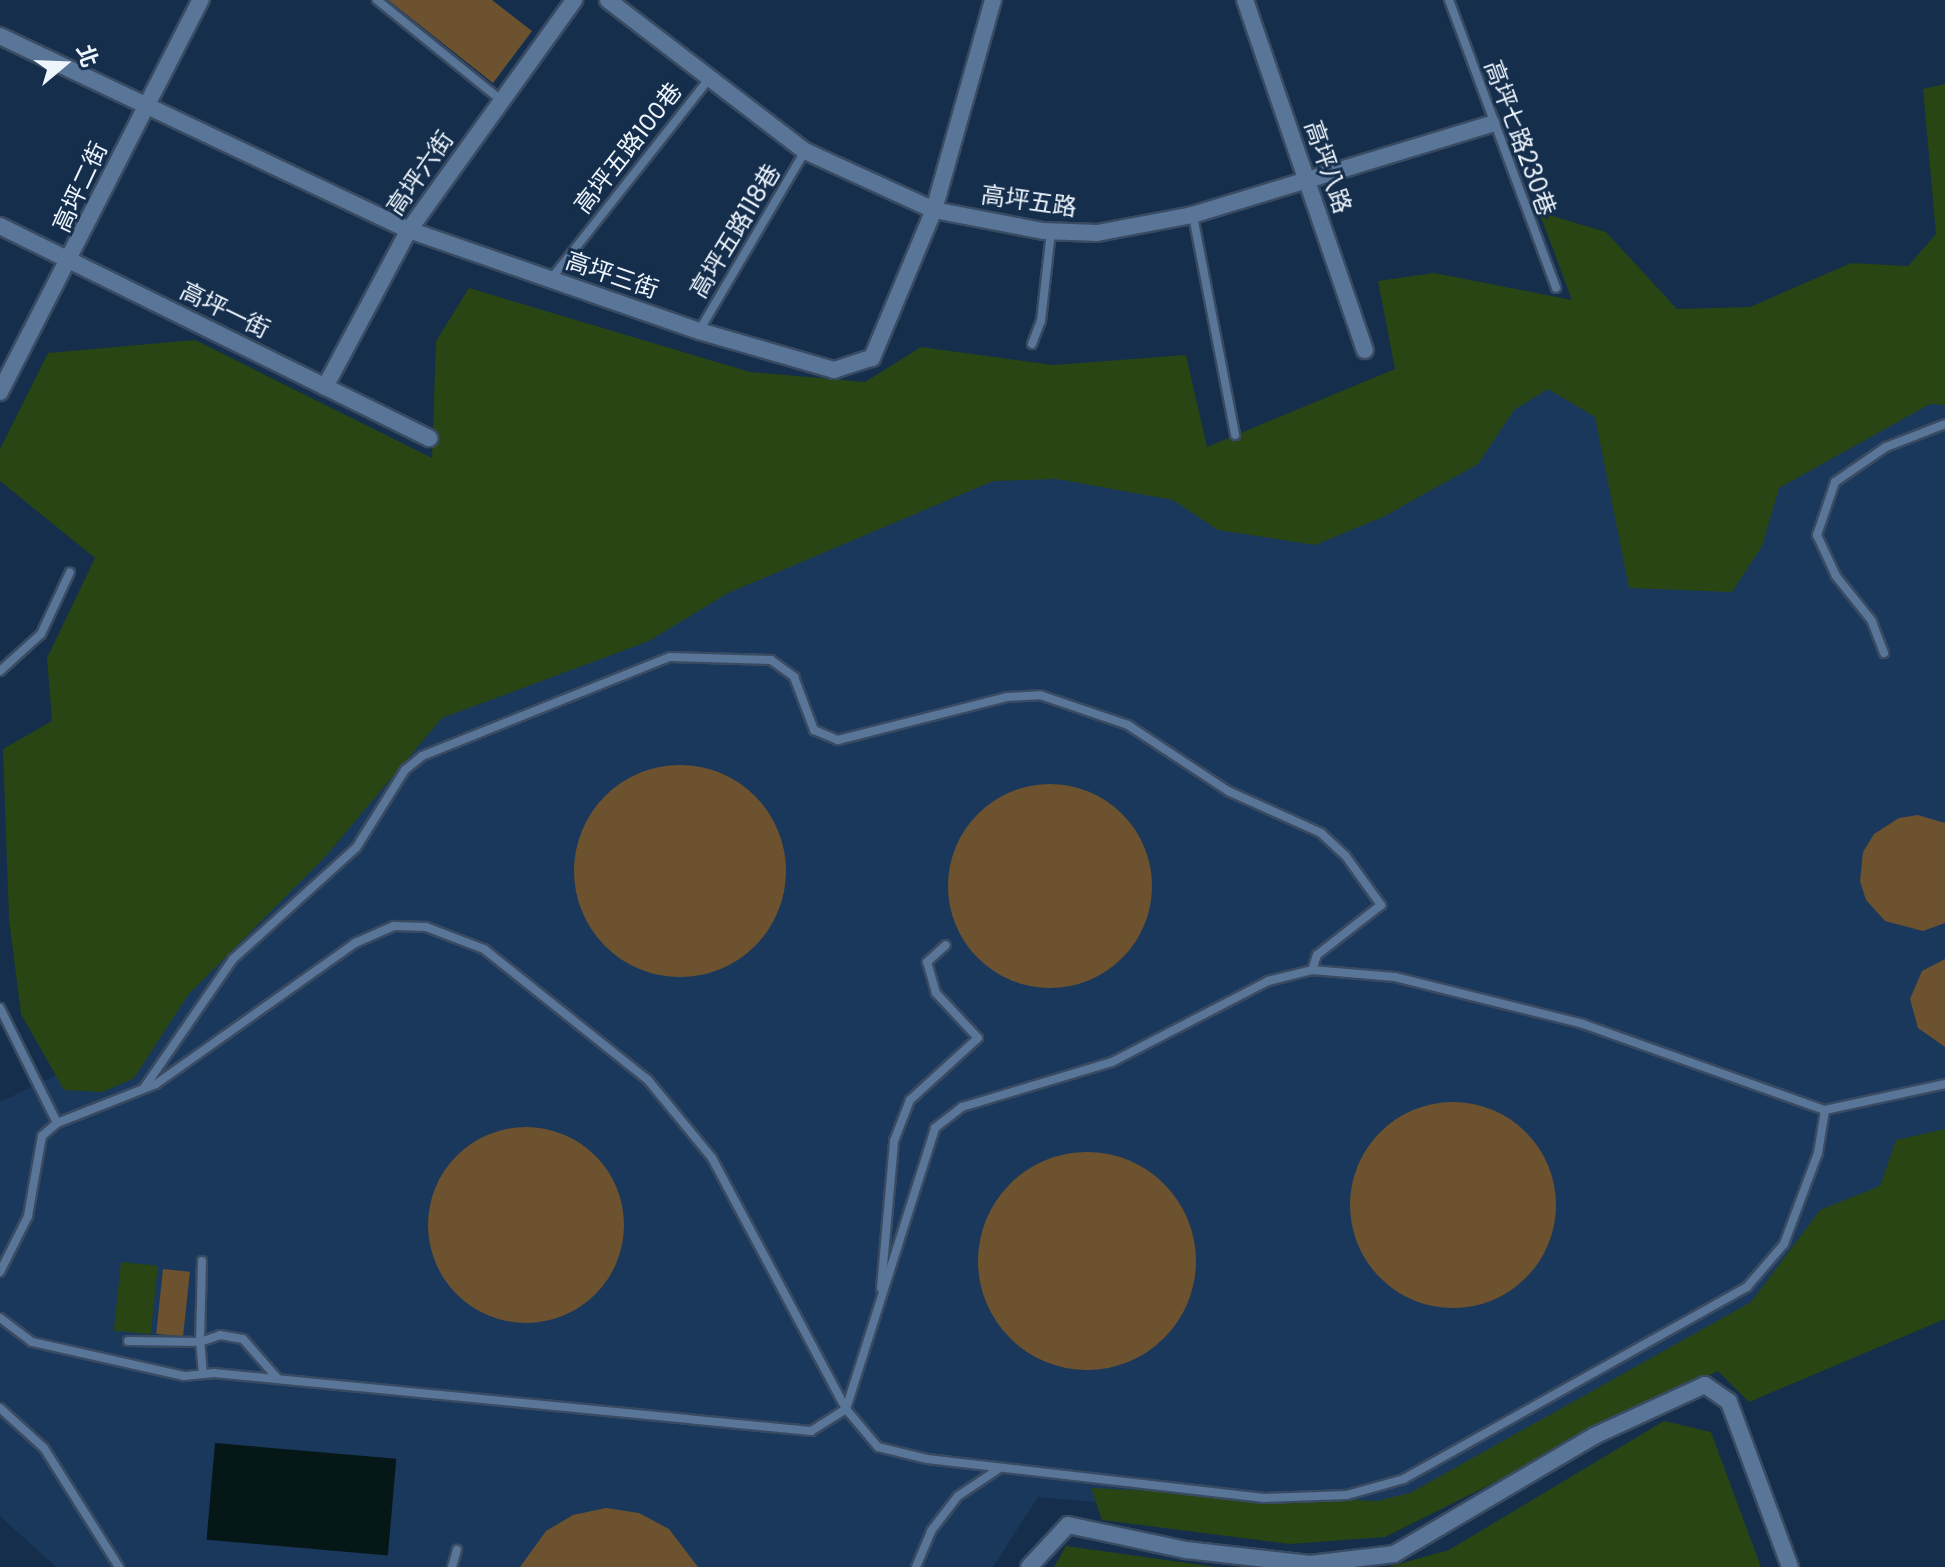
<!DOCTYPE html>
<meta charset="utf-8">
<style>
body{margin:0}
#map{position:relative;width:1945px;height:1567px;overflow:hidden;background:#152e4c;font-family:Poppins,"Noto Sans TC",sans-serif}
div>[style]{position:absolute}
[style*='--x']{left:calc(var(--x)*1px);top:calc(var(--y)*1px);width:calc(var(--w)*1px);rotate:calc(var(--a)*1deg)}
.built>*{inset:0;background:#1a385c}
.green>*{inset:0;background:#284513;transform-origin:0 0}
.water>*{inset:0;background:#061717;transform-origin:0 0}
.building>*{inset:0;background:#6c522e;transform-origin:0 0}
.round{border-radius:50%}
.roads{filter:drop-shadow(2px 0 #394b62) drop-shadow(-2px 0 #394b62) drop-shadow(0 2px #394b62) drop-shadow(0 -2px #394b62)}
.service>*{height:8px;margin:-4px;padding:0 4px;transform-origin:4px;border-radius:4px;background:#597597}
.minor>*{height:16px;margin:-8px;padding:0 8px;transform-origin:8px;border-radius:8px;background:#597597}
span{translate:-50% -50%;white-space:nowrap;text-align:center;line-height:1.15;-webkit-text-stroke:6px #152e4c;paint-order:stroke}
.street-label{font-size:24px;color:#eef5fd}
.north{position:absolute;left:24px;top:24px;width:80px;height:80px;-webkit-text-stroke:6px #152e4c;paint-order:stroke;rotate:71deg;font-size:22px;font-weight:700;line-height:32px;text-align:center;color:#eef5fd}
.north::after{content:'';display:block;margin:auto;width:28px;height:36px;background:#eef5fd;clip-path:polygon(50% 0,100% 100%,50% 72%,0 100%)}
</style>
<div id="map">
<div class="built">
<div style="clip-path:polygon(1945px 272px,1945px 1210px,1375px 1527px,1038px 1497px,993px 1567px,56px 1567px,0 1516px,0 1102px,123px 1043px,379px 670px,1018px 444px,1189px 466px)"></div>
</div>
<div class="green">
<div style="clip-path:polygon(1945px 84px,1945px 405px,1930px 404px,1779px 488px,1762px 546px,1732px 592px,1629px 588px,1595px 417px,1548px 389px,1514px 410px,1478px 464px,1383px 517px,1315px 545px,1218px 530px,1173px 500px,1057px 479px,993px 481px,728px 593px,649px 641px,442px 718px,325px 857px,188px 995px,134px 1078px,103px 1092px,64px 1090px,21px 1014px,9px 920px,3px 749px,52px 721px,47px 658px,95px 558px,0 481px,0 449px,48px 353px,195px 340px,432px 458px,436px 341px,469px 288px,750px 372px,865px 382px,921px 347px,1053px 365px,1186px 355px,1207px 447px,1395px 369px,1378px 281px,1434px 273px,1572px 300px,1539px 212px,1606px 232px,1677px 309px,1750px 307px,1851px 263px,1908px 266px,1936px 234px,1923px 89px)"></div>
<div style="clip-path:polygon(1945px 1129px,1945px 1319px,1749px 1402px,1718px 1371px,1385px 1537px,1290px 1544px,1102px 1520px,1091px 1488px,1377px 1501px,1410px 1493px,1751px 1302px,1820px 1210px,1880px 1186px,1896px 1140px)"></div>
<div style="left:121px;top:1262px;width:37px;height:69px;rotate:6deg"></div>
<div style="clip-path:polygon(1664px 1421px,1711px 1432px,1761px 1567px,1387px 1567px,1449px 1550px)"></div>
<div style="clip-path:polygon(1066px 1546px,1216px 1567px,1054px 1567px)"></div>
</div>
<div class="water">
<div style="left:215px;top:1443px;width:182px;height:97px;rotate:5deg"></div>
</div>
<div class="building">
<div style="clip-path:polygon(388px 0,492px 0,532px 31px,493px 83px)"></div>
<div class="round" style="left:574px;top:765px;width:212px;height:212px"></div>
<div class="round" style="left:948px;top:784px;width:204px;height:204px"></div>
<div style="clip-path:polygon(1918px 815px,1945px 823px,1945px 923px,1923px 931px,1885px 921px,1866px 900px,1860px 881px,1863px 852px,1874px 834px,1899px 818px)"></div>
<div style="clip-path:polygon(1945px 959px,1945px 1047px,1918px 1028px,1910px 999px,1922px 971px)"></div>
<div class="round" style="left:1350px;top:1102px;width:206px;height:206px"></div>
<div class="round" style="left:428px;top:1127px;width:196px;height:196px"></div>
<div class="round" style="left:978px;top:1152px;width:218px;height:218px"></div>
<div style="left:163px;top:1269px;width:27px;height:65px;rotate:6deg"></div>
<div style="clip-path:polygon(606px 1508px,639px 1513px,669px 1529px,698px 1567px,520px 1567px,546px 1531px,573px 1515px)"></div>
</div>
<div class="roads">
<div class="service">
<div style="--x:377;--y:0;--w:159;--a:38.9"></div>
<div style="--x:1449;--y:0;--w:307;--a:69.6"></div>
<div style="--x:1193;--y:216;--w:223;--a:79.1"></div>
<div style="--x:551;--y:279;--w:253;--a:-51.7"></div>
<div style="--x:699;--y:331;--w:209;--a:-59.5"></div>
<div style="--x:1032;--y:344;--w:25;--a:-69"></div>
<div style="--x:1041;--y:321;--w:90;--a:-83.6"></div>
<div style="--x:1884;--y:653;--w:34;--a:-111"></div>
<div style="--x:1872;--y:621;--w:58;--a:-128.7"></div>
<div style="--x:1836;--y:576;--w:45;--a:-114.9"></div>
<div style="--x:1817;--y:535;--w:56;--a:-71.2"></div>
<div style="--x:1835;--y:482;--w:62;--a:-34.5"></div>
<div style="--x:1886;--y:447;--w:63;--a:-21.3"></div>
<div style="--x:0;--y:671;--w:55;--a:-42.1"></div>
<div style="--x:41;--y:634;--w:68;--a:-64.9"></div>
<div style="--x:0;--y:1008;--w:128;--a:63.6"></div>
<div style="--x:144;--y:1088;--w:157;--a:-55.4"></div>
<div style="--x:233;--y:959;--w:166;--a:-42.1"></div>
<div style="--x:356;--y:848;--w:92;--a:-57.9"></div>
<div style="--x:405;--y:770;--w:22;--a:-39"></div>
<div style="--x:422;--y:756;--w:267;--a:-21.8"></div>
<div style="--x:670;--y:657;--w:101;--a:1.7"></div>
<div style="--x:771;--y:660;--w:29;--a:36"></div>
<div style="--x:794;--y:677;--w:57;--a:69.3"></div>
<div style="--x:814;--y:730;--w:26;--a:23"></div>
<div style="--x:838;--y:740;--w:174;--a:-14.3"></div>
<div style="--x:1007;--y:697;--w:33;--a:-3"></div>
<div style="--x:1040;--y:695;--w:93;--a:18.8"></div>
<div style="--x:1128;--y:725;--w:120;--a:33.4"></div>
<div style="--x:1228;--y:791;--w:102;--a:24.3"></div>
<div style="--x:1321;--y:833;--w:33;--a:43"></div>
<div style="--x:1345;--y:855;--w:62;--a:54.2"></div>
<div style="--x:1381;--y:905;--w:81;--a:142"></div>
<div style="--x:1317;--y:955;--w:16;--a:108"></div>
<div style="--x:1825;--y:1110;--w:44;--a:99.2"></div>
<div style="--x:1818;--y:1153;--w:97;--a:110.5"></div>
<div style="--x:1784;--y:1244;--w:57;--a:130.7"></div>
<div style="--x:1747;--y:1287;--w:393;--a:150.8"></div>
<div style="--x:1404;--y:1479;--w:59;--a:164.3"></div>
<div style="--x:1347;--y:1495;--w:83;--a:177.9"></div>
<div style="--x:1264;--y:1498;--w:339;--a:-173.4"></div>
<div style="--x:927;--y:1459;--w:50;--a:-166.2"></div>
<div style="--x:878;--y:1447;--w:50;--a:-130.1"></div>
<div style="--x:846;--y:1409;--w:295;--a:-72.4"></div>
<div style="--x:935;--y:1128;--w:34;--a:-38"></div>
<div style="--x:962;--y:1107;--w:157;--a:-16.7"></div>
<div style="--x:1112;--y:1062;--w:176;--a:-27.4"></div>
<div style="--x:1268;--y:981;--w:45;--a:-14"></div>
<div style="--x:1312;--y:970;--w:83;--a:4.8"></div>
<div style="--x:1395;--y:977;--w:194;--a:14"></div>
<div style="--x:1583;--y:1024;--w:257;--a:19.6"></div>
<div style="--x:1825;--y:1110;--w:123;--a:-12.2"></div>
<div style="--x:0;--y:1272;--w:63;--a:-63.4"></div>
<div style="--x:28;--y:1216;--w:81;--a:-80.1"></div>
<div style="--x:42;--y:1136;--w:20;--a:-41"></div>
<div style="--x:57;--y:1123;--w:106;--a:-21.5"></div>
<div style="--x:156;--y:1084;--w:244;--a:-35.3"></div>
<div style="--x:355;--y:943;--w:43;--a:-23.6"></div>
<div style="--x:394;--y:926;--w:32;--a:2"></div>
<div style="--x:426;--y:927;--w:62;--a:20.8"></div>
<div style="--x:484;--y:949;--w:210;--a:38.6"></div>
<div style="--x:648;--y:1080;--w:101;--a:50.6"></div>
<div style="--x:712;--y:1158;--w:285;--a:61.9"></div>
<div style="--x:846;--y:1409;--w:41;--a:147.8"></div>
<div style="--x:811;--y:1431;--w:600;--a:-174.45"></div>
<div style="--x:214;--y:1373;--w:30;--a:174"></div>
<div style="--x:184;--y:1376;--w:156;--a:-167.4"></div>
<div style="--x:32;--y:1342;--w:40;--a:-143"></div>
<div style="--x:881;--y:1288;--w:148;--a:-84.9"></div>
<div style="--x:894;--y:1141;--w:44;--a:-68.7"></div>
<div style="--x:910;--y:1100;--w:92;--a:-42.4"></div>
<div style="--x:978;--y:1038;--w:62;--a:-133"></div>
<div style="--x:936;--y:993;--w:32;--a:-106"></div>
<div style="--x:927;--y:962;--w:25;--a:-42"></div>
<div style="--x:128;--y:1341;--w:72;--a:0.8"></div>
<div style="--x:200;--y:1342;--w:81;--a:-88.6"></div>
<div style="--x:203;--y:1374;--w:32;--a:-95"></div>
<div style="--x:200;--y:1342;--w:21;--a:-19"></div>
<div style="--x:220;--y:1335;--w:23;--a:10"></div>
<div style="--x:243;--y:1339;--w:53;--a:48.8"></div>
<div style="--x:0;--y:1408;--w:59;--a:42.3"></div>
<div style="--x:44;--y:1448;--w:141;--a:57.8"></div>
<div style="--x:452;--y:1567;--w:18;--a:-74"></div>
<div style="--x:916;--y:1567;--w:39;--a:-67"></div>
<div style="--x:931;--y:1531;--w:44;--a:-52.4"></div>
<div style="--x:958;--y:1496;--w:50;--a:-33.7"></div>
</div>
<div class="minor">
<div style="--x:608;--y:0;--w:248;--a:37.5"></div>
<div style="--x:805;--y:151;--w:142;--a:24.6"></div>
<div style="--x:934;--y:210;--w:111;--a:10.9"></div>
<div style="--x:1043;--y:231;--w:54;--a:2.1"></div>
<div style="--x:1097;--y:233;--w:97;--a:-10.7"></div>
<div style="--x:1192;--y:215;--w:313;--a:-16.9"></div>
<div style="--x:1245;--y:0;--w:370;--a:71.1"></div>
<div style="--x:0;--y:36;--w:453;--a:25.4"></div>
<div style="--x:409;--y:230;--w:307;--a:19.2"></div>
<div style="--x:699;--y:331;--w:141;--a:16.1"></div>
<div style="--x:834;--y:370;--w:40;--a:-18"></div>
<div style="--x:872;--y:358;--w:160;--a:-67.3"></div>
<div style="--x:934;--y:210;--w:218;--a:-74.3"></div>
<div style="--x:0;--y:226;--w:479;--a:26.3"></div>
<div style="--x:325;--y:387;--w:178;--a:-61.9"></div>
<div style="--x:409;--y:230;--w:283;--a:-54.3"></div>
<div style="--x:0;--y:392;--w:441;--a:-62.9"></div>
<div style="--x:1029;--y:1567;--w:57;--a:-47.1"></div>
<div style="--x:1068;--y:1525;--w:121;--a:12"></div>
<div style="--x:1186;--y:1550;--w:125;--a:6.4"></div>
<div style="--x:1310;--y:1564;--w:85;--a:-6.8"></div>
<div style="--x:1394;--y:1554;--w:232;--a:-30.5"></div>
<div style="--x:1594;--y:1436;--w:122;--a:-24.7"></div>
<div style="--x:1705;--y:1385;--w:29;--a:35"></div>
<div style="--x:1729;--y:1402;--w:176;--a:69.7"></div>
</div>
</div>
<div class="street-label">
<span style="left:1520px;top:138px;rotate:70deg">高坪七路230巷</span>
<span style="left:628px;top:148px;rotate:-52deg">高坪五路100巷</span>
<span style="left:1328px;top:167px;rotate:71deg">高坪八路</span>
<span style="left:420px;top:173px;rotate:-55deg">高坪六街</span>
<span style="left:80px;top:187px;rotate:-65deg">高坪二街</span>
<span style="left:1029px;top:201px;rotate:8deg">高坪五路</span>
<span style="left:735px;top:231px;rotate:-59deg">高坪五路118巷</span>
<span style="left:612px;top:275px;rotate:19deg">高坪三街</span>
<span style="left:225px;top:310px;rotate:26deg">高坪一街</span>
</div>
<div class="north">北</div>
</div>
